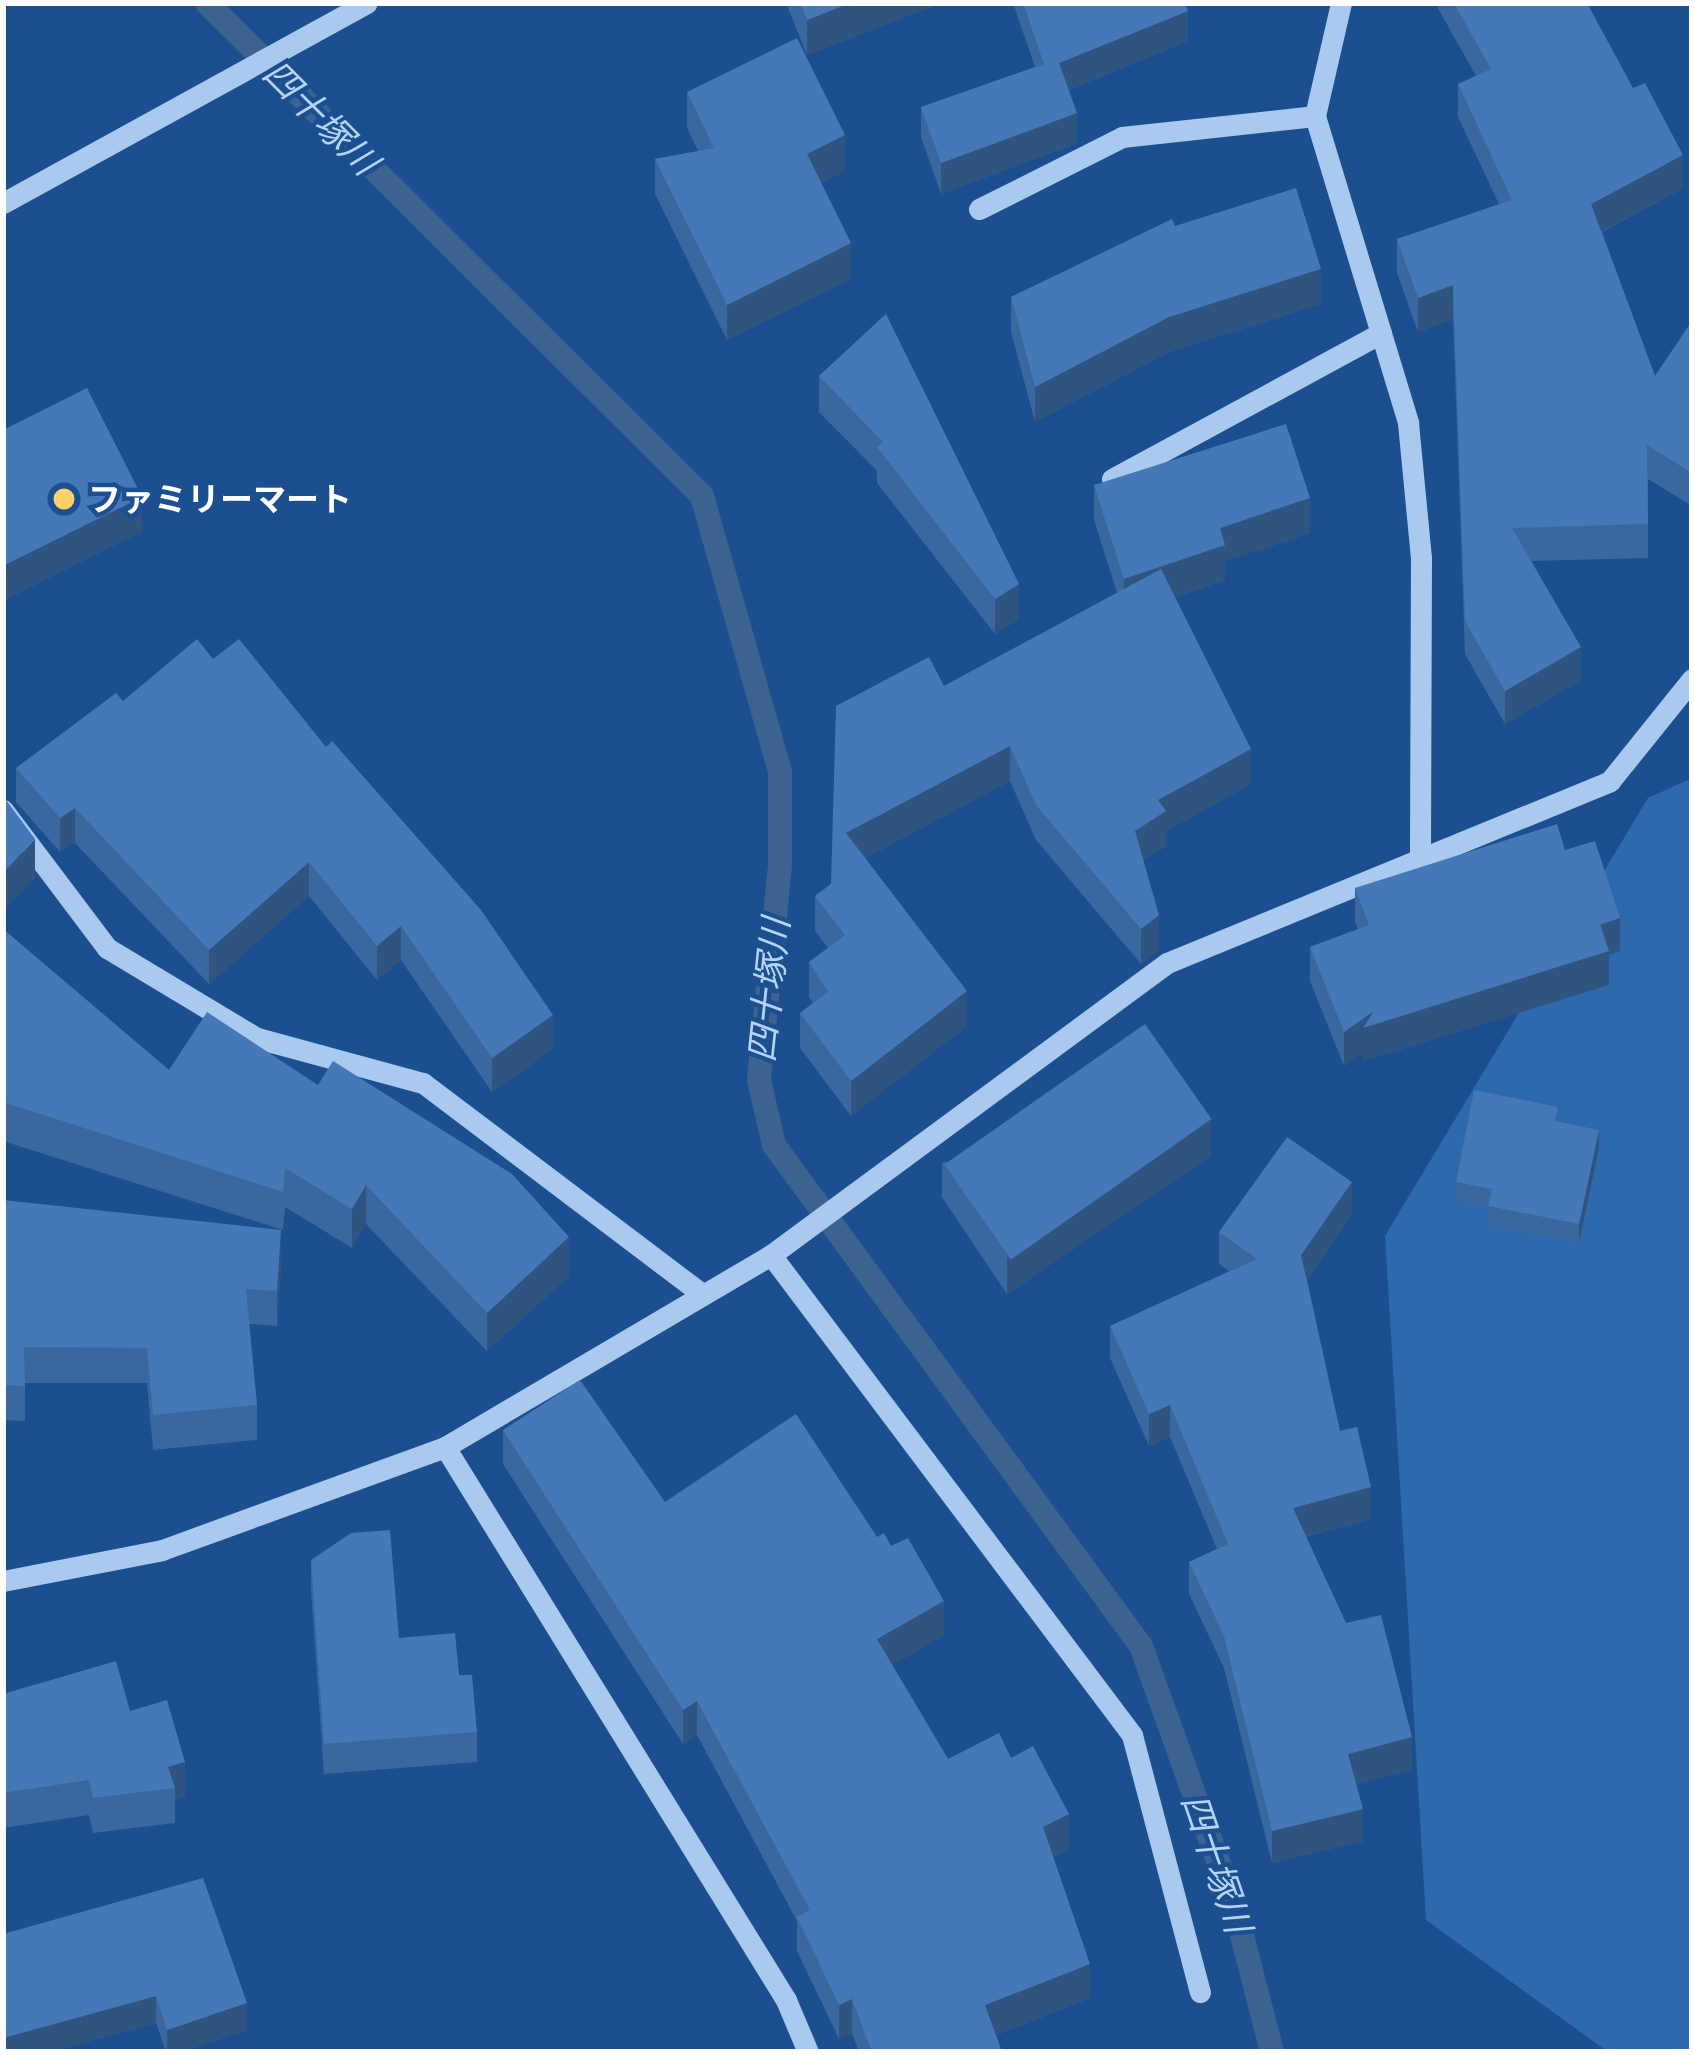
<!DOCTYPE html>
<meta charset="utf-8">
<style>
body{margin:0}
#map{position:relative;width:1695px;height:2055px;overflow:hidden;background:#1b4f8f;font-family:Mulish,"Noto Sans JP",sans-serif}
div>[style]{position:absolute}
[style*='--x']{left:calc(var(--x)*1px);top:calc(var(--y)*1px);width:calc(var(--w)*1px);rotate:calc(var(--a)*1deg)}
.green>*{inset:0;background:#2e69ad}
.stream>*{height:24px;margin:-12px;padding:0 12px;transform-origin:12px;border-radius:12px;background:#3c6290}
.minor>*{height:21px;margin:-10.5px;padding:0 10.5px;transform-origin:10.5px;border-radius:10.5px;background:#a9c9ee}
.wall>*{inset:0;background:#3a679d}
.shaded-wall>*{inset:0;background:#305480}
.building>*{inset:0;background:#4478b7;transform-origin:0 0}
.dots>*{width:33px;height:33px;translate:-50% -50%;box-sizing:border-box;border:6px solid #1b4f8f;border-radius:50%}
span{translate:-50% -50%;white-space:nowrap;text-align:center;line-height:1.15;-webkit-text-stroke:9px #1b4f8f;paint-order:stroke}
.poi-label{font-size:33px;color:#fff;font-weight:700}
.left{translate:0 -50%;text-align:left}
.water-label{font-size:36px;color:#b5d3f5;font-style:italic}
.frame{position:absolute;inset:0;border:6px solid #fff;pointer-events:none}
</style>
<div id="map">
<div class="green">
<div style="clip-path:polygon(1692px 778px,1692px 2052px,1608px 2052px,1426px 1920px,1385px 1236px,1648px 798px)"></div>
</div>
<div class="stream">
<div style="--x:207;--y:3;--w:699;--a:44.88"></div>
<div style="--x:702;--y:496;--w:286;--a:74.2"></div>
<div style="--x:780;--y:771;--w:94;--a:90"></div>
<div style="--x:780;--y:865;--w:216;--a:95.6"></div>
<div style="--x:759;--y:1080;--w:67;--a:77"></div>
<div style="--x:774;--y:1145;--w:621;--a:53.78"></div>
<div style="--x:1141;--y:1646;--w:278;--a:70.3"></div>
<div style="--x:1235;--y:1908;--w:149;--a:75.6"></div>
</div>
<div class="minor">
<div style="--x:1341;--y:3;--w:116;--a:103"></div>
<div style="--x:1315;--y:116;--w:321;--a:73.1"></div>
<div style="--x:1408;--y:423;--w:136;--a:84.5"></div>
<div style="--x:1421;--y:558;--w:302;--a:90.2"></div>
<div style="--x:3;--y:203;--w:415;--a:-28.8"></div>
<div style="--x:979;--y:209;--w:160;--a:-26.7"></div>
<div style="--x:1122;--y:137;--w:194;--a:-6.2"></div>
<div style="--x:1112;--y:479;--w:306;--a:-28.5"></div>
<div style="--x:3;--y:810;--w:173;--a:53"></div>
<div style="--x:107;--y:948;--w:175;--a:31"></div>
<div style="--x:257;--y:1038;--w:172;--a:15.2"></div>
<div style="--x:423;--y:1083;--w:351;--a:37.1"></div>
<div style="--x:771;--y:1255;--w:601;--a:53.05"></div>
<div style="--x:1132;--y:1735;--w:266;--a:75.2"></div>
<div style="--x:445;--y:1447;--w:650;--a:58.34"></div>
<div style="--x:786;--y:2000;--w:56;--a:67.1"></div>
<div style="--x:3;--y:1581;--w:162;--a:-11"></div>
<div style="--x:162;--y:1550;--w:301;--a:-20"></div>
<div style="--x:445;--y:1447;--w:378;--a:-30.5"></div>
<div style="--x:771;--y:1255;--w:492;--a:-36.4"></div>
<div style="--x:1167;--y:963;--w:479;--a:-22.3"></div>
<div style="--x:1610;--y:781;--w:131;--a:-51.2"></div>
</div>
<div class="wall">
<div style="clip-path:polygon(786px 3px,941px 3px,807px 55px)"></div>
<div style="clip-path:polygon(1013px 3px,1185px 3px,1188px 41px,1069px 90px,1077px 143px,941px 194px,921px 137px,921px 107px,1035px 67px)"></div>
<div style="clip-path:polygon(1435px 3px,1587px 3px,1683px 188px,1602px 232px,1655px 376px,1692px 321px,1692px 506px,1648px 479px,1648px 558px,1531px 561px,1581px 680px,1505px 724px,1465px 654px,1453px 319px,1418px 332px,1397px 273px,1397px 239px,1499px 204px,1458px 117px,1458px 84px,1476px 76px)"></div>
<div style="clip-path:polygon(687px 92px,845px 171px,821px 183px,851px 279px,727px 340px,655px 194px,655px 159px,698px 151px,687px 128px)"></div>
<div style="clip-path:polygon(1175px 226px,1321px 304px,1169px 352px,1035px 422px,1011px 332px,1011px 297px)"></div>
<div style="clip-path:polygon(886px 314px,1019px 619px,995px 634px,877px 483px,877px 471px,819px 412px,819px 376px)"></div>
<div style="clip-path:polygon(1094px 485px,1310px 533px,1225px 561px,1225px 580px,1175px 597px,1251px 784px,1166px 831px,1166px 846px,1143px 861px,1159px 950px,1141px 964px,1036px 840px,1010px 781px,865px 858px,967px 1026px,851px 1116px,800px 1048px,800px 1013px,813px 1003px,809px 997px,809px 962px,828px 948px,815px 931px,815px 896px,831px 884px,944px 686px,1117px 593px,1094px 520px)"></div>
<div style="clip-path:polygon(123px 701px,553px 1049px,492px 1092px,401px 960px,377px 980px,309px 896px,209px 984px,75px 843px,60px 852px,16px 802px,16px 768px)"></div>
<div style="clip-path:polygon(1565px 850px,1620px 951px,1609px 955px,1609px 985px,1363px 1061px,1363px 1053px,1344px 1066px,1310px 981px,1310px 947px,1358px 929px,1355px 922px,1355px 888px)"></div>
<div style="clip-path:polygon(3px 929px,169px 1070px,569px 1276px,487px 1351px,366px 1224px,352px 1248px,285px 1207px,283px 1230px,3px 1141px)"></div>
<div style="clip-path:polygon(1558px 1122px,1599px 1148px,1579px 1243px,1488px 1225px,1488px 1207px,1456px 1200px,1456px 1182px)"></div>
<div style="clip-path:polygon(1211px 1156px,1007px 1294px,942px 1197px,942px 1162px)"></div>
<div style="clip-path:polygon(3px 1200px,281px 1265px,277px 1326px,249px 1324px,257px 1405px,257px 1440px,153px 1450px,147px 1383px,25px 1383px,25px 1421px,3px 1420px)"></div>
<div style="clip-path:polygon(1352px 1214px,1307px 1279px,1340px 1431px,1371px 1519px,1306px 1537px,1412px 1770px,1356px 1784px,1363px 1841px,1272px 1863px,1224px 1668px,1189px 1594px,1189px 1562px,1217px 1549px,1170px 1437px,1149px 1446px,1110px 1358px,1110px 1326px,1229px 1271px,1219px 1264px,1219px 1232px)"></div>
<div style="clip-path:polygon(503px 1430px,665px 1502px,877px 1537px,944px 1635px,892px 1665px,948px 1759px,1011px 1758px,1069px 1849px,1053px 1857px,1090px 1998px,996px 2035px,1002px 2052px,859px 2052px,852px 2033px,839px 2039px,797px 1951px,797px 1921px,697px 1735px,683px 1744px,503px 1464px)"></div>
<div style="clip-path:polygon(311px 1560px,399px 1638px,459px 1675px,477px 1732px,477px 1762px,324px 1774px,311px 1590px)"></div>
<div style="clip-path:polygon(3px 1694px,130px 1711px,185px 1797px,175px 1800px,175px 1823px,93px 1833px,89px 1815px,3px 1828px)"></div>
<div style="clip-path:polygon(3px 1934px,247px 2030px,181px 2052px,166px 2052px,156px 2023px,50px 2052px,3px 2052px)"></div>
</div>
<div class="shaded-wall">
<div style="clip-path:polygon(850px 3px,941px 3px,807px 55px,807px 20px)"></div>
<div style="clip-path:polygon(1188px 11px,1188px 41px,1059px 94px,1059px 63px)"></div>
<div style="clip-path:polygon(1077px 113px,1077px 143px,941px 194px,941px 163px)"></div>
<div style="clip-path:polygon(845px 135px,845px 171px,807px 190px,807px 154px)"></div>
<div style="clip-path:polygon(1683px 155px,1683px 188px,1591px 237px,1591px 204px)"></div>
<div style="clip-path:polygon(851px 243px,851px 279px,727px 340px,727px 305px)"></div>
<div style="clip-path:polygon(1321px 269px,1321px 304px,1169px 352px,1035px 422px,1035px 387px,1169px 317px)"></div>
<div style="clip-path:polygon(1453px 285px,1453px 319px,1418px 332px,1418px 298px)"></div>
<div style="clip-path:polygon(142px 497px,142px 532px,3px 601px,3px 566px)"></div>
<div style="clip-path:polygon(1310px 498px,1310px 533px,1225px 561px,1225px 580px,1124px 614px,1124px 579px,1220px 528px)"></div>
<div style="clip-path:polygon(1019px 584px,1019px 619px,995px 634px,995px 599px)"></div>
<div style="clip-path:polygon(1581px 647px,1581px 680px,1505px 724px,1505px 691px)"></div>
<div style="clip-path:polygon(1010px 746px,1010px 781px,846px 868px,846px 833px)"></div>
<div style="clip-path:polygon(1251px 749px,1251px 784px,1166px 831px,1166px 846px,1135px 866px,1135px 831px,1158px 800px)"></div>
<div style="clip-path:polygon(75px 808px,75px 843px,60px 852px,60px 818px)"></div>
<div style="clip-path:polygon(35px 839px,35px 878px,3px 911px,3px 873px)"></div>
<div style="clip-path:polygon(309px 862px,309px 896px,209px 984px,209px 950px)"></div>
<div style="clip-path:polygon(1159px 915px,1159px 950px,1141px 964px,1141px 929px)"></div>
<div style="clip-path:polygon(1620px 918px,1620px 951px,1609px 955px,1609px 985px,1363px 1061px,1363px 1053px,1344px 1066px,1344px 1032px,1374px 1011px)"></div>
<div style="clip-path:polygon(401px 926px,401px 960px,377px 980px,377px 946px)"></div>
<div style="clip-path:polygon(967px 991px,967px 1026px,851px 1116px,851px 1081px)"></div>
<div style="clip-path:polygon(553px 1015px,553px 1049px,492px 1092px,492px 1058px)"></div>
<div style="clip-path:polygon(1211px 1120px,1211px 1156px,1007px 1294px,1007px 1258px)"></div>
<div style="clip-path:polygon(1599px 1130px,1599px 1148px,1579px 1243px,1579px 1224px)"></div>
<div style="clip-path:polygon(1352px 1182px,1352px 1214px,1301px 1287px,1301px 1255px)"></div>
<div style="clip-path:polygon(366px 1185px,366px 1224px,352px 1248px,352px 1209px)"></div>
<div style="clip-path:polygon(281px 1230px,281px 1265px,277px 1326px,277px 1291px)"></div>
<div style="clip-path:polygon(569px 1237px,569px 1276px,487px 1351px,487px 1313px)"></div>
<div style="clip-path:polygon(1170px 1405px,1170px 1437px,1149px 1446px,1149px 1414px)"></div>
<div style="clip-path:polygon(1371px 1487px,1371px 1519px,1293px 1540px,1293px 1508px)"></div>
<div style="clip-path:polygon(944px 1601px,944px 1635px,877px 1674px,877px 1639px)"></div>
<div style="clip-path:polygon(697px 1701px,697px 1735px,683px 1744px,683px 1710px)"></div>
<div style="clip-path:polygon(1412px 1737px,1412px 1770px,1348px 1786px,1348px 1754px)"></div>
<div style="clip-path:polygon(185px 1762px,185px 1797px,175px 1800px,175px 1788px,168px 1767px)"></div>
<div style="clip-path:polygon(1363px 1809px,1363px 1841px,1272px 1863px,1272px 1831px)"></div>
<div style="clip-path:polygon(1069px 1814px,1069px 1849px,1043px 1862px,1043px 1827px)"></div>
<div style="clip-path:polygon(1090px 1964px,1090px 1998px,985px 2039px,985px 2005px)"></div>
<div style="clip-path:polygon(156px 1996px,156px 2023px,50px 2052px,3px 2052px,3px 2038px)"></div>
<div style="clip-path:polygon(852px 1999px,852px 2033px,839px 2039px,839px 2005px)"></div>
<div style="clip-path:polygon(247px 2003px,247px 2030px,181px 2052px,167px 2052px,167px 2030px)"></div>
</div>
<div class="building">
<div style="clip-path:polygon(800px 3px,850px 3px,807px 20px)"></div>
<div style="clip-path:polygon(1023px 3px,1185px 3px,1188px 11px,1059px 63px,1077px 113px,941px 163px,921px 107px,1044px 64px)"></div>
<div style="clip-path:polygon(1454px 3px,1587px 3px,1633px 88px,1645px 83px,1683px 155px,1591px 204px,1655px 376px,1692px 321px,1692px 473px,1647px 445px,1648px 524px,1512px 528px,1581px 647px,1505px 691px,1465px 621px,1453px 285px,1418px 298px,1397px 239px,1512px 200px,1458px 84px,1491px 69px)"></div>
<div style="clip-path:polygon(797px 38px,845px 135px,807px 154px,851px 243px,727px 305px,655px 159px,714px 148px,687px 92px)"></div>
<div style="clip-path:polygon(1296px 188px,1321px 269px,1169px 317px,1035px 387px,1011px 297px,1172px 219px,1175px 226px)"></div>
<div style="clip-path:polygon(886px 314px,1019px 584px,995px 599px,877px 447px,883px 442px,819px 376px)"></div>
<div style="clip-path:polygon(87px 388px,142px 497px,3px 566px,3px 430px)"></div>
<div style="clip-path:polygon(1286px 424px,1310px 498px,1220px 528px,1225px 545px,1124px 579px,1094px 485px)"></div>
<div style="clip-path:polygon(1161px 569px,1251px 749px,1158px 800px,1166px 811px,1135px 831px,1159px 915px,1141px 929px,1036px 805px,1010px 746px,846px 833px,967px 991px,851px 1081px,800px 1013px,828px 992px,809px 962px,845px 935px,815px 896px,831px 884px,836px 706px,929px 657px,944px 686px)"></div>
<div style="clip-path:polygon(197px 639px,213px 659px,239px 639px,326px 747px,332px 741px,481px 910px,553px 1015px,492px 1058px,401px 926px,377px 946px,309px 862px,209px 950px,75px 808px,60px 818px,16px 768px,116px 693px,123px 701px)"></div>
<div style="clip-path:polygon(3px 796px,35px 839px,3px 873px)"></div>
<div style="clip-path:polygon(1557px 824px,1565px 850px,1595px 841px,1620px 918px,1600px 924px,1609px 951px,1363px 1028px,1374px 1011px,1344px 1032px,1310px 947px,1369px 925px,1355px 888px)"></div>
<div style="clip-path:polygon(3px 929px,169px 1070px,207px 1012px,318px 1085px,333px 1061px,512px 1174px,569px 1237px,487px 1313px,366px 1185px,352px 1209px,285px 1168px,283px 1192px,3px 1102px)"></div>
<div style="left:1145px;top:1024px;width:116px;height:245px;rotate:55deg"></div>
<div style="clip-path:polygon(1474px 1090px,1558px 1107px,1555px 1121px,1599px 1130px,1579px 1224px,1488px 1206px,1492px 1189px,1456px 1182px)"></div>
<div style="clip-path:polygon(1287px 1137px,1352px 1182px,1301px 1255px,1340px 1431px,1357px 1427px,1371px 1487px,1293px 1508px,1346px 1623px,1381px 1615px,1412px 1737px,1348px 1754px,1363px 1809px,1272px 1831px,1224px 1636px,1189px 1562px,1228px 1544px,1170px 1405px,1149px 1414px,1110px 1326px,1257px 1259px,1219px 1232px)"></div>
<div style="clip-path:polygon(3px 1200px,281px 1230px,277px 1291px,246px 1289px,257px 1405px,153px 1415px,147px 1348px,24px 1347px,25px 1386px,3px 1385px)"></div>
<div style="clip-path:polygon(580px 1380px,665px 1502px,796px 1414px,877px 1537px,884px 1533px,891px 1546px,908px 1538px,944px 1601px,877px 1639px,948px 1759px,999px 1733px,1011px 1758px,1033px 1746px,1069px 1814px,1043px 1827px,1090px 1964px,985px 2005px,1002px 2052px,872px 2052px,852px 1999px,839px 2005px,797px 1917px,810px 1910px,697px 1701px,683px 1710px,503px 1430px)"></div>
<div style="clip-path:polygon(390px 1530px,399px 1638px,455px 1633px,459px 1675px,472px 1675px,477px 1732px,324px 1744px,311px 1560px,351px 1533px)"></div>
<div style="clip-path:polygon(116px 1661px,130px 1711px,167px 1700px,185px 1762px,168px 1767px,175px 1788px,93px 1798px,89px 1780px,3px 1793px,3px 1694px)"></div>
<div style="clip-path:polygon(203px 1878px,247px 2003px,167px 2030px,156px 1996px,3px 2038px,3px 1934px)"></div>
</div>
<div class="dots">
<div style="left:64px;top:499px;background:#ffd166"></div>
</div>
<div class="poi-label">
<span class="left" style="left:88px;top:499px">ファミリーマート</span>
</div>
<div class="water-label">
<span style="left:321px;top:117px;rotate:45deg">四十塚川</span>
<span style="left:768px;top:990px;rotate:-84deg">四十塚川</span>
<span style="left:1217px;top:1863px;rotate:71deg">四十塚川</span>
</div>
<div class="frame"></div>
</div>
